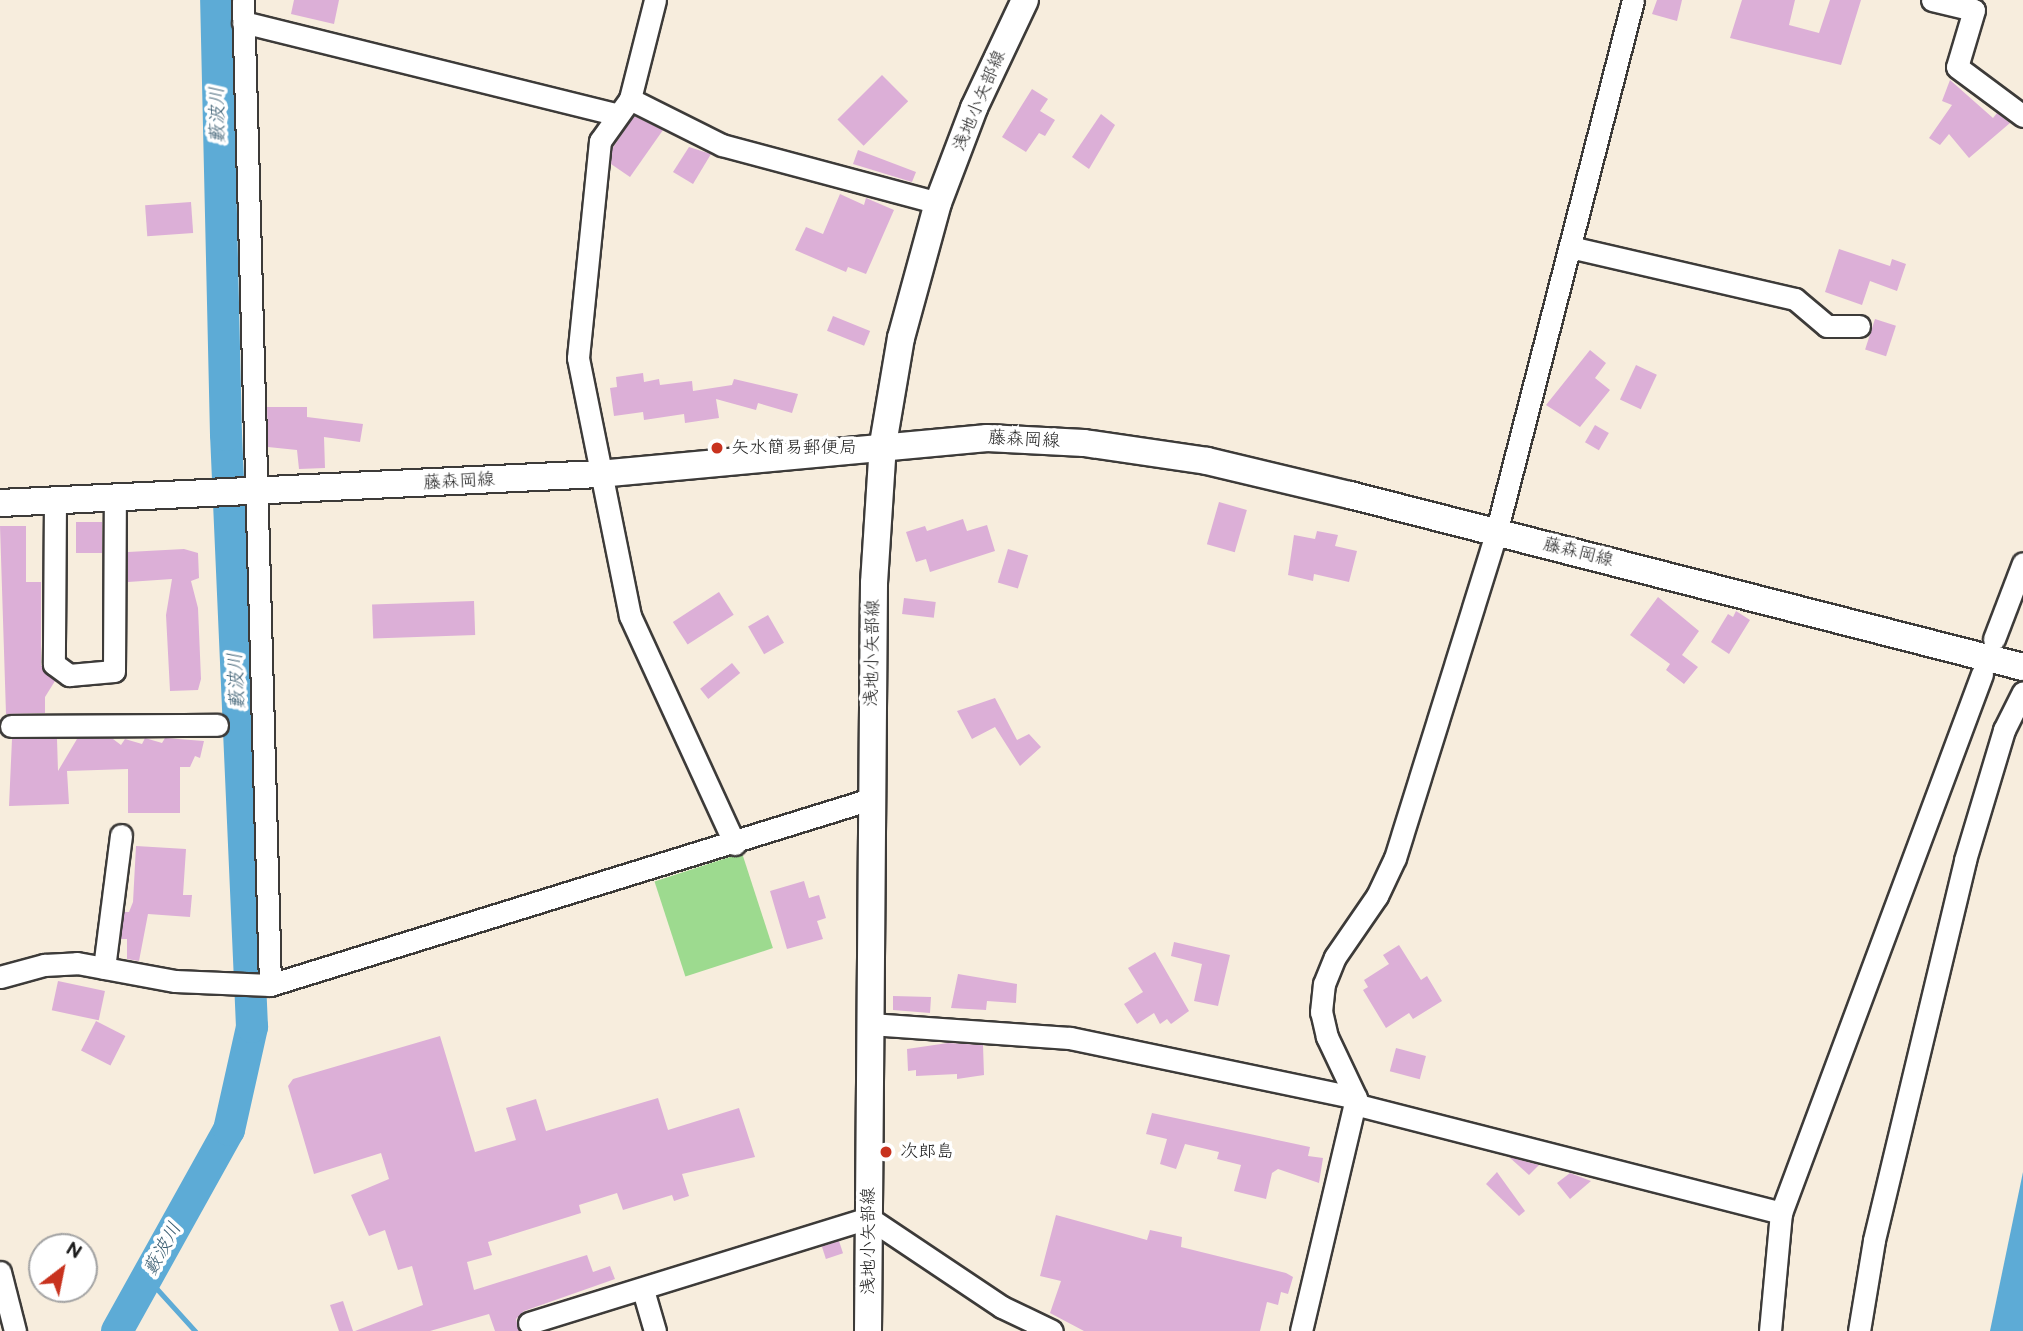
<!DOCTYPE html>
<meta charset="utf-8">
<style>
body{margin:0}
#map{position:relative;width:2023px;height:1331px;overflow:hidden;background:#f7eddd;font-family:"Balsamiq Sans","Klee One",sans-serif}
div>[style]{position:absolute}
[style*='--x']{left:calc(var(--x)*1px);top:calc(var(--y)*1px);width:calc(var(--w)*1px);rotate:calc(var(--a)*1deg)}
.green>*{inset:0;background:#9dda8f;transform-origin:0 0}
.water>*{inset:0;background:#5dabd6}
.stream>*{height:5px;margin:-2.5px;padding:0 2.5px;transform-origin:2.5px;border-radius:2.5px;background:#5dabd6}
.river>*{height:32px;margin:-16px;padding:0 16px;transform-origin:16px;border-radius:16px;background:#5dabd6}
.building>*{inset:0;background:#dcafd7;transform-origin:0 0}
.roads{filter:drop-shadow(2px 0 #3d3b39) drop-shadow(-2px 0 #3d3b39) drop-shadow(0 2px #3d3b39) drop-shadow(0 -2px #3d3b39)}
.minor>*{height:21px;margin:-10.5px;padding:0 10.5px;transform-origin:10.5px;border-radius:10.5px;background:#fff}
.major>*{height:26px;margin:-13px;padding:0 13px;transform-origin:13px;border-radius:13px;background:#fff}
.dots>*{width:19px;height:19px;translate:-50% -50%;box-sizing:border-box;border:4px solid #fff;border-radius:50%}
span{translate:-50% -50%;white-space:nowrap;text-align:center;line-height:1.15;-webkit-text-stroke:7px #fff;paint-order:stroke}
.street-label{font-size:18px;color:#1c1c1c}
.poi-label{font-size:18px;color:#1c1c1c}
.left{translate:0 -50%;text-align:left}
.water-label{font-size:19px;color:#395c70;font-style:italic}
.north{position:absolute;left:28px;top:1233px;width:70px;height:70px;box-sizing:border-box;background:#fff;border:2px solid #a4a4a4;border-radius:50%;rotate:32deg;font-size:19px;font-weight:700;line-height:28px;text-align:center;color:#1c1c1c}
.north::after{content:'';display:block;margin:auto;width:24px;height:32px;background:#c8321e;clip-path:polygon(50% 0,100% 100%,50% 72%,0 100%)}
</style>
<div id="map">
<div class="green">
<div style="left:742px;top:853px;width:100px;height:92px;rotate:72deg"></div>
</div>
<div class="water">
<div style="clip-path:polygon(2023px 1172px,2023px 1331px,1990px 1331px)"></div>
</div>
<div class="stream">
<div style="--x:147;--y:1278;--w:72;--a:47.8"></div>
</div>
<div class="river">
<div style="--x:117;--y:1331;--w:230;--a:-60.9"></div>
<div style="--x:229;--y:1130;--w:106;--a:-77.4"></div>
<div style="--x:252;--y:1027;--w:593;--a:-92.51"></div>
<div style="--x:226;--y:435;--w:435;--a:-91.3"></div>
</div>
<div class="building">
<div style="clip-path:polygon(294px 0,339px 0,334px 24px,291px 14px)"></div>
<div style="clip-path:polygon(1657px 0,1682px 0,1677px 21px,1652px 14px)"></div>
<div style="clip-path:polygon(1742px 0,1795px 0,1789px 25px,1819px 33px,1830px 0,1861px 0,1841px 65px,1730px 38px)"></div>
<div style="left:882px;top:75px;width:37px;height:63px;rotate:45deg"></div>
<div style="clip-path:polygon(1950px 80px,1993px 118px,1997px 113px,2010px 123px,1969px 158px,1949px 134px,1940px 145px,1929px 138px,1952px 105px,1942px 101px)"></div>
<div style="clip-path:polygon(1032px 89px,1048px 99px,1040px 111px,1055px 120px,1045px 136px,1039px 133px,1026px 152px,1002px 137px)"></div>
<div style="clip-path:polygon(1101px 114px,1115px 125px,1089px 169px,1072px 157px)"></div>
<div style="clip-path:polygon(634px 116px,663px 130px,630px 177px,611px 164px,612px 149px)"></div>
<div style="clip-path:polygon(689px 147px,711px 154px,693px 184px,673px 172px)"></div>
<div style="clip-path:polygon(858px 150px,916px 172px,912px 182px,853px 164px)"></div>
<div style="clip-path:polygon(840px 194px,864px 205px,866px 198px,894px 210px,866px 274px,848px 267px,846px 272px,795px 250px,806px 227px,823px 234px)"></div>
<div style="left:191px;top:202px;width:31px;height:46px;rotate:86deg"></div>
<div style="clip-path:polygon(1839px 249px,1890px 266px,1892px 259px,1906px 264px,1897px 291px,1870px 281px,1862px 305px,1825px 292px)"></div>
<div style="left:833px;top:316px;width:40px;height:16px;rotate:22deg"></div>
<div style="left:1875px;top:319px;width:22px;height:32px;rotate:18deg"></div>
<div style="clip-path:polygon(1590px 350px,1606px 363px,1595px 378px,1610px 390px,1580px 427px,1546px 405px)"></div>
<div style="left:1636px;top:365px;width:23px;height:38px;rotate:25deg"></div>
<div style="clip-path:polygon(643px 373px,644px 382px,659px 379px,660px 385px,692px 381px,693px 391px,732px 385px,734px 379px,798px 394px,792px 413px,758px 403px,756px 410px,716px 399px,719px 418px,685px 423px,684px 414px,644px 420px,643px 412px,614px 416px,610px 388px,617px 387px,616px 377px)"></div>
<div style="clip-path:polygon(267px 407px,307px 407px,307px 417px,363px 424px,360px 442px,324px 437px,325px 468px,299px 469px,297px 450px,268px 447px)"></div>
<div style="left:1595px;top:425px;width:16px;height:20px;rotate:30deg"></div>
<div style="left:1219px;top:502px;width:29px;height:44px;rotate:16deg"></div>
<div style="clip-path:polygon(963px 519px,967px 531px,987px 525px,995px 551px,930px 572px,926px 559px,916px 562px,906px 532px,925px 526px,927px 531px)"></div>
<div style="left:76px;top:522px;width:26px;height:31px"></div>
<div style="clip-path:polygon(0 526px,26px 526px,26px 582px,41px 582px,41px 665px,55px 681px,45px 697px,45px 713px,6px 714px)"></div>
<div style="clip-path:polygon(1317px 531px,1338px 535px,1335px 546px,1357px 551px,1349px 582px,1314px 574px,1313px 581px,1288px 575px,1294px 535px,1315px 539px)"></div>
<div style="clip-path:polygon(184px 549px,198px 553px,199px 578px,191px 581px,198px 608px,201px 679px,198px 690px,170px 691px,166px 615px,172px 579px,128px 582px,128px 552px)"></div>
<div style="left:1008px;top:549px;width:21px;height:35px;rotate:17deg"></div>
<div style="left:719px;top:592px;width:27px;height:55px;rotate:57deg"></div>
<div style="clip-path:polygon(1658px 597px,1699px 631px,1682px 655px,1698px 667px,1684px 684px,1666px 670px,1670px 664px,1630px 635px)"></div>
<div style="left:904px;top:598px;width:32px;height:16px;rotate:7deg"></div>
<div style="left:474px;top:601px;width:34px;height:102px;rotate:88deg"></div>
<div style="clip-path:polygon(1736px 611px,1750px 620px,1729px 654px,1711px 642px,1728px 614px,1733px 617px)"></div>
<div style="left:768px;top:615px;width:32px;height:23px;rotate:60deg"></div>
<div style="left:732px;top:663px;width:13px;height:41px;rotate:51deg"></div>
<div style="clip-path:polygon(995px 698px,1017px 740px,1029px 734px,1041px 747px,1020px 766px,995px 727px,972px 739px,957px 711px)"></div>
<div style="clip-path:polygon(145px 738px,162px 743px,165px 738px,204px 741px,200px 758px,195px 756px,190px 767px,180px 767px,180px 813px,128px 813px,128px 769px,67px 771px,69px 804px,9px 806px,12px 739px,57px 739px,58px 771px,77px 739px,113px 739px,121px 745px,125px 739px,142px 744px)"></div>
<div style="clip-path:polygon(136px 846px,186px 849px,183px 895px,192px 895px,190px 917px,148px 914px,139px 961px,127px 959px,127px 939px,121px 939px,124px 912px,129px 912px,133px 902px)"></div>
<div style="clip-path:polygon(804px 881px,809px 898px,819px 895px,826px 918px,817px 921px,823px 939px,787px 949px,770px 891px)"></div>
<div style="clip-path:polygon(1174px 942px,1230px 955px,1218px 1006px,1194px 1001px,1202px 964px,1171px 956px)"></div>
<div style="clip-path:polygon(1399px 945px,1421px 980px,1427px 976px,1442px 1001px,1413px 1019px,1409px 1013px,1386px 1028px,1363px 990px,1368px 987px,1364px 980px,1389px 964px,1383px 955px)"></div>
<div style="clip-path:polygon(1155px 952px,1189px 1011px,1171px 1024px,1167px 1019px,1160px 1024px,1154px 1013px,1137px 1024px,1124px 1004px,1143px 992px,1128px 968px)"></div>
<div style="clip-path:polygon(958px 974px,1017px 984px,1016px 1003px,987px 1001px,986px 1010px,951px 1008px)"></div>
<div style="left:58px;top:981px;width:48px;height:30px;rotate:12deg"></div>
<div style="clip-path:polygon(893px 996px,931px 997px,930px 1013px,893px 1010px)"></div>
<div style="left:96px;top:1021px;width:33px;height:33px;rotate:27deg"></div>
<div style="clip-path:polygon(440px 1036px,475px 1152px,516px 1140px,506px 1108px,536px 1099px,546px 1131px,658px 1098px,668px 1130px,739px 1108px,755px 1157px,682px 1174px,689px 1196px,674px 1201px,672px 1195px,623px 1210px,617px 1193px,579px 1205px,581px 1213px,488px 1242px,492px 1255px,467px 1262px,474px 1290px,587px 1255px,593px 1272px,610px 1266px,615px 1279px,524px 1311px,516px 1319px,519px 1331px,495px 1331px,489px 1314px,430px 1331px,355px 1331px,423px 1305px,412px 1266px,398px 1270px,385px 1230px,369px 1236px,351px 1195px,389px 1179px,381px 1153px,314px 1174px,288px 1086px,293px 1079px)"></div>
<div style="clip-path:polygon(948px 1043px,983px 1045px,984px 1075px,957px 1079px,957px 1074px,916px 1076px,916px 1070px,908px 1071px,907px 1049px)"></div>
<div style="left:1396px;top:1048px;width:31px;height:24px;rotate:15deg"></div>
<div style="clip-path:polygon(1152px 1113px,1310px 1147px,1308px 1156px,1323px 1158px,1319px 1183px,1278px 1169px,1272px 1173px,1266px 1199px,1234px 1191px,1241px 1165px,1217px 1159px,1219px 1152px,1185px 1144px,1176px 1169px,1160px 1164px,1167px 1139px,1146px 1134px)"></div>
<div style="clip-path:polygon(1509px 1157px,1539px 1165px,1529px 1175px)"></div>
<div style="clip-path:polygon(1497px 1172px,1525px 1211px,1519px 1216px,1486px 1184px)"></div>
<div style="clip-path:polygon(1570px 1173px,1591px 1181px,1570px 1199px,1557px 1183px)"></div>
<div style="clip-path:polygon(1056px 1215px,1147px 1240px,1150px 1230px,1182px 1237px,1181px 1247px,1286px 1273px,1293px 1277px,1288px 1294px,1281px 1292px,1278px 1305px,1267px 1302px,1260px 1331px,1084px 1331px,1050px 1313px,1061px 1281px,1040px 1276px)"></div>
<div style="left:839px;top:1241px;width:13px;height:18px;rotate:72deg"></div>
<div style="clip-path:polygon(343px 1301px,353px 1331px,339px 1331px,330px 1305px)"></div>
</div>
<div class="roads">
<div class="minor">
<div style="--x:243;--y:0;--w:985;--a:88.43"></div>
<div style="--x:655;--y:0;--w:102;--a:104.2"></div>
<div style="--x:630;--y:99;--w:52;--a:125.5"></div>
<div style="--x:600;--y:141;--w:218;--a:95.8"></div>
<div style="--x:578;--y:358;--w:263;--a:78.6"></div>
<div style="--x:630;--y:616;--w:251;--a:65.3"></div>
<div style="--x:1932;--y:0;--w:43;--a:13.4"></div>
<div style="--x:1974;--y:10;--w:59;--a:106.6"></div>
<div style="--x:1957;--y:67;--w:82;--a:36.6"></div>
<div style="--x:243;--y:22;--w:384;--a:13.9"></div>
<div style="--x:630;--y:99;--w:103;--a:26.6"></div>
<div style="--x:722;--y:145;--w:224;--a:15"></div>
<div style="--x:1570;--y:247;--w:231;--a:13"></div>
<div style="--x:1795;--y:299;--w:42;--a:40.2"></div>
<div style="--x:1827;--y:326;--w:32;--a:0"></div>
<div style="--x:55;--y:501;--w:163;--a:90.4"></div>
<div style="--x:54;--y:664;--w:19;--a:36"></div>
<div style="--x:69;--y:675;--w:45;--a:-5.1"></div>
<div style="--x:114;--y:671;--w:172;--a:-89.7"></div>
<div style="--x:1994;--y:639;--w:81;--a:-69.1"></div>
<div style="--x:11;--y:726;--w:206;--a:-0.3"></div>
<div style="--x:104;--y:968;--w:134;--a:-82.7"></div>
<div style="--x:0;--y:977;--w:46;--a:-15.3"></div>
<div style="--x:44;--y:965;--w:33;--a:-3"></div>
<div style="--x:77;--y:963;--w:100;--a:10.4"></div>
<div style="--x:175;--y:981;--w:95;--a:2.4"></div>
<div style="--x:270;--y:985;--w:629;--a:-17.2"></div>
<div style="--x:870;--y:1024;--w:200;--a:4"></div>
<div style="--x:1070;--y:1038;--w:292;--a:11.8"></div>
<div style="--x:1354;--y:1104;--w:441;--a:14.3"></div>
<div style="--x:0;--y:1272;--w:61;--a:75.7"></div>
<div style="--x:643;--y:1290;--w:43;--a:73.7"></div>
<div style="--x:529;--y:1323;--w:356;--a:-17.2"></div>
<div style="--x:869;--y:1218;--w:160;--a:33.8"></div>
<div style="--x:1002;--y:1307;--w:55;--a:25.6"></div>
<div style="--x:1301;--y:1331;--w:239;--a:-76.7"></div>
<div style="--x:1356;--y:1098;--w:68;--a:-115.4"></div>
<div style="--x:1327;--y:1037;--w:26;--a:-103"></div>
<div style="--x:1321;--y:1012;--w:28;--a:-84"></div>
<div style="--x:1324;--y:984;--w:29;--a:-68"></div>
<div style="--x:1335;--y:957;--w:74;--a:-55.5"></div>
<div style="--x:1377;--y:896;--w:42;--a:-64.7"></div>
<div style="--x:1395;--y:858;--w:340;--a:-72.7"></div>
<div style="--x:1496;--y:533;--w:550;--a:-75.58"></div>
<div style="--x:1770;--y:1331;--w:119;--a:-84.7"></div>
<div style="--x:1781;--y:1213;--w:575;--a:-69.55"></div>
<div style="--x:1859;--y:1331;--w:92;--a:-80.6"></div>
<div style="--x:1874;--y:1240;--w:391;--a:-76.5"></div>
<div style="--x:1965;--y:860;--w:136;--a:-73.3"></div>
<div style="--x:2004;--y:730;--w:42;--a:-63.4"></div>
</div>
<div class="major">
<div style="--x:0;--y:503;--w:600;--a:-2.77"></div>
<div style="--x:599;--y:474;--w:390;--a:-5.3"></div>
<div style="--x:987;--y:438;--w:97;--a:3"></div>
<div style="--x:1084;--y:443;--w:124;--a:8.3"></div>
<div style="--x:1207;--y:461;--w:147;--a:13.4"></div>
<div style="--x:1350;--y:495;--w:695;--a:14.34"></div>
<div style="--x:868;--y:1331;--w:748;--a:-89.54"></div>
<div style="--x:874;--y:583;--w:139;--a:-86.3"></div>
<div style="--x:883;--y:444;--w:108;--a:-80.4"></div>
<div style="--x:901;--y:338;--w:140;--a:-74.7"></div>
<div style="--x:938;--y:203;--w:102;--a:-69.2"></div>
<div style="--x:974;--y:108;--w:119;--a:-64.7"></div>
</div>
</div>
<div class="dots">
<div style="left:717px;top:448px;background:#c8321e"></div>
<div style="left:886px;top:1152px;background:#c8321e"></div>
</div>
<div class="street-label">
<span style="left:980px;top:101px;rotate:-67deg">浅地小矢部線</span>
<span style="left:1024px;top:440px;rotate:3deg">藤森岡線</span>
<span style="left:459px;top:482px;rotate:-3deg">藤森岡線</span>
<span style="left:1578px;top:553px;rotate:14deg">藤森岡線</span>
<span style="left:873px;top:653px;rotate:-89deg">浅地小矢部線</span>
<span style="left:869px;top:1241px;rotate:-90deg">浅地小矢部線</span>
</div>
<div class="poi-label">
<span class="left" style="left:731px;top:448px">矢水簡易郵便局</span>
<span class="left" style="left:900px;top:1152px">次郎島</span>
</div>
<div class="water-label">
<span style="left:218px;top:115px;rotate:-91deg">藪波川</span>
<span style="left:237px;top:681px;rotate:-93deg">藪波川</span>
<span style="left:163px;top:1249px;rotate:-61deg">藪波川</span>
</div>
<div class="north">N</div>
</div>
